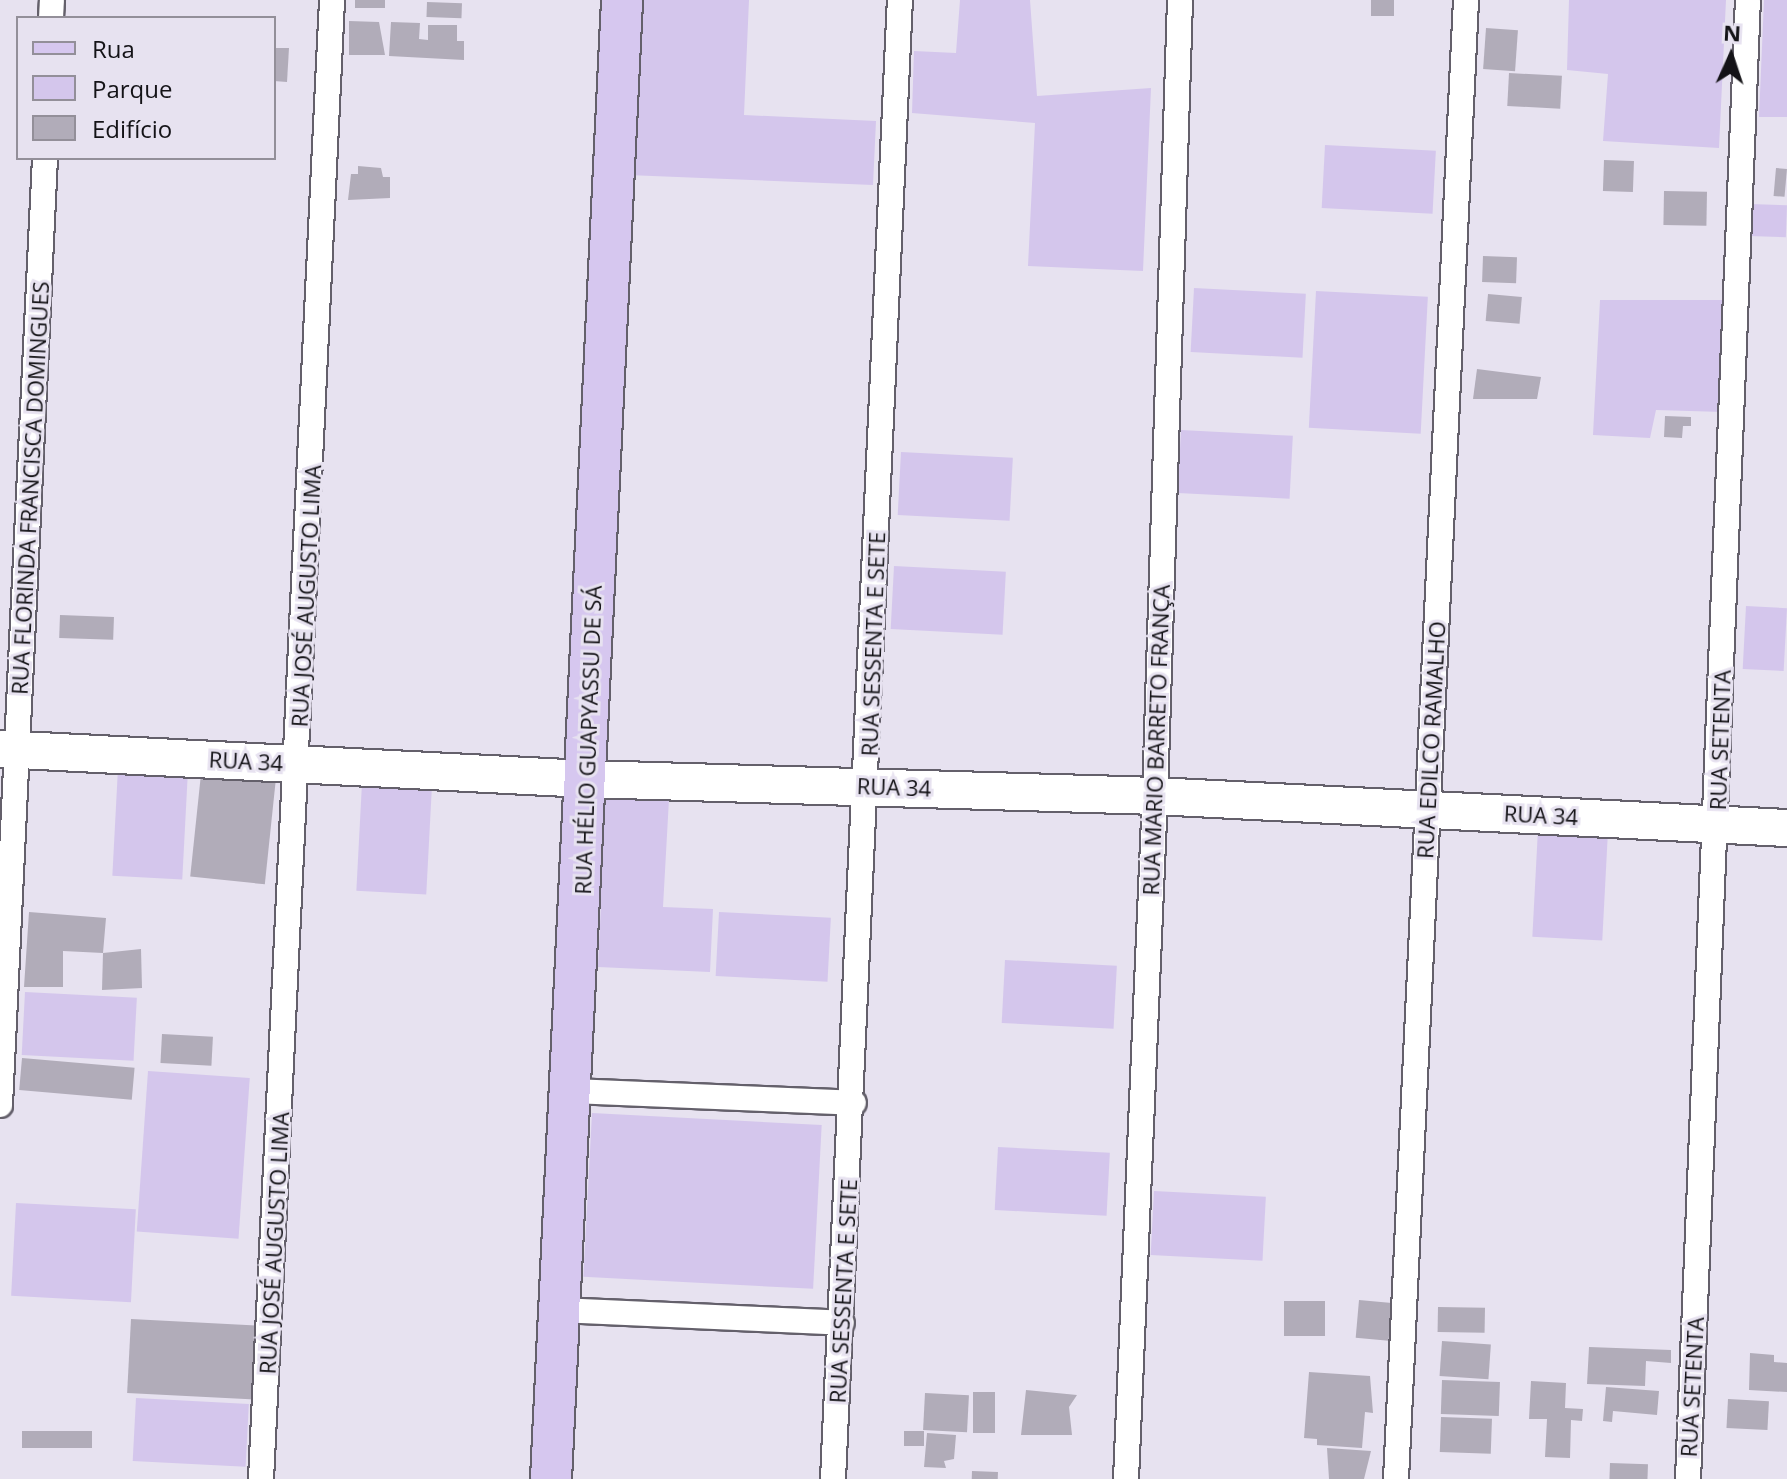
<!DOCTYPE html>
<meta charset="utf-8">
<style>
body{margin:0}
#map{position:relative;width:1787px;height:1479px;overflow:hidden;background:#e7e2f0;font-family:"Open Sans",sans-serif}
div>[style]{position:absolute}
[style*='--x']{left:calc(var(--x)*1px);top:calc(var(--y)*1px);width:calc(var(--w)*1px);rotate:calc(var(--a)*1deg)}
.green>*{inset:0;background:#d4c6ec;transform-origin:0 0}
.building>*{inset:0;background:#b1acb9;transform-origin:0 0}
.roads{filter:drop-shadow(2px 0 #64606b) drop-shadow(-2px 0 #64606b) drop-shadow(0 2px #64606b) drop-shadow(0 -2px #64606b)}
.street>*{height:24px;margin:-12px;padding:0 12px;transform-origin:12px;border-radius:12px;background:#fff}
.secondary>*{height:36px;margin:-18px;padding:0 18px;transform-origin:18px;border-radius:18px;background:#fff}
.primary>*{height:40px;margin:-20px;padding:0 20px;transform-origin:20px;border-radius:20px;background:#d6c7ef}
span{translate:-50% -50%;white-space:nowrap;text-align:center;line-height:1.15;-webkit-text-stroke:6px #e7e2f0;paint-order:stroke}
.street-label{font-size:22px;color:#141317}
.legend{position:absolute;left:16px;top:16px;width:260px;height:144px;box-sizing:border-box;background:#e7e2f0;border:2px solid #938f99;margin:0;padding:10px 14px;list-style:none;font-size:24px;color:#141317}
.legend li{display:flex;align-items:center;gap:16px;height:40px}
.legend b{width:40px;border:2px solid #938f99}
.north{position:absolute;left:1691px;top:16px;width:80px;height:80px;-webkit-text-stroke:6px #e7e2f0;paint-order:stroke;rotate:3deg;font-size:22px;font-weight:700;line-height:32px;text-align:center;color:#141317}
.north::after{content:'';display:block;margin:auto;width:28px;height:36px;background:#141317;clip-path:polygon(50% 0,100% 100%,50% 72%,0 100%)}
</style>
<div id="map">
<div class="green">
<div style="clip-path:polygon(635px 0,749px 0,744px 115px,876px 121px,873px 185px,628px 175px)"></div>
<div style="clip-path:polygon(960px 0,1030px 0,1037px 96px,1151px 88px,1143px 271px,1028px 266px,1035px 123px,912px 113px,914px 51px,956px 53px)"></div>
<div style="clip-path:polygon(1569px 0,1726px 0,1719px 148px,1603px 141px,1608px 74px,1567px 70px)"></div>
<div style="clip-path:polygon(1764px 0,1787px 0,1787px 117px,1759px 117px)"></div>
<div style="left:1325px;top:145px;width:111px;height:63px;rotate:3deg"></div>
<div style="left:1750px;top:204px;width:37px;height:32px;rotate:2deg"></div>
<div style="left:1194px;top:288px;width:112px;height:64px;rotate:3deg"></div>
<div style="left:1316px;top:291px;width:112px;height:137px;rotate:3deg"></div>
<div style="clip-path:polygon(1600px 300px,1722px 300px,1723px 412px,1656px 410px,1650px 438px,1593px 435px)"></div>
<div style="left:1181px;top:430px;width:112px;height:63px;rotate:3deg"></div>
<div style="left:901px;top:452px;width:112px;height:63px;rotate:3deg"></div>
<div style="left:894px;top:566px;width:112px;height:63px;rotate:3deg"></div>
<div style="left:1746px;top:606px;width:41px;height:63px;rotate:3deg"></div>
<div style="left:118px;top:768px;width:70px;height:108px;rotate:3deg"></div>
<div style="left:362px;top:783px;width:70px;height:108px;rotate:3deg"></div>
<div style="clip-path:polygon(599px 796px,669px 799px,663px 907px,713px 909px,710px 972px,598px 967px,601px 904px,594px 903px)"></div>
<div style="left:1538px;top:829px;width:70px;height:108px;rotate:3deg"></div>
<div style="left:719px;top:912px;width:112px;height:64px;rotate:3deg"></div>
<div style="left:1005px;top:960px;width:112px;height:63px;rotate:3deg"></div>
<div style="left:25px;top:992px;width:112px;height:63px;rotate:3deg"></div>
<div style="left:148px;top:1071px;width:102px;height:161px;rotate:4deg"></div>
<div style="left:592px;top:1113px;width:230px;height:164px;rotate:3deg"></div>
<div style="left:998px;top:1147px;width:112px;height:63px;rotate:3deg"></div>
<div style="left:1154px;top:1191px;width:112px;height:64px;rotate:3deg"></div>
<div style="left:16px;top:1203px;width:120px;height:93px;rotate:3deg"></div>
<div style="left:136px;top:1398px;width:113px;height:63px;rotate:3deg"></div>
</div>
<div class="building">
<div style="left:355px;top:0;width:30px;height:8px"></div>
<div style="left:1371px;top:0;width:23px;height:16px"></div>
<div style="left:427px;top:2px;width:35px;height:15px;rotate:2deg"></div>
<div style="clip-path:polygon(349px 21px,379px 22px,385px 55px,349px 55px)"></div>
<div style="clip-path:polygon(391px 22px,420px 23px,419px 39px,428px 40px,428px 25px,457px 25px,457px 41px,464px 41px,464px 60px,389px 56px)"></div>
<div style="left:1486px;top:28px;width:32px;height:41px;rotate:4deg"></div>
<div style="clip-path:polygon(274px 48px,289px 48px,287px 82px,274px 81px)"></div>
<div style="left:1509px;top:73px;width:53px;height:33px;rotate:3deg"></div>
<div style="left:1604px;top:160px;width:30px;height:31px;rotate:2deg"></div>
<div style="clip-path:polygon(358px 166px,381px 168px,383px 177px,390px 177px,390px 198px,348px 200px,351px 174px,358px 174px)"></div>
<div style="left:1776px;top:168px;width:11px;height:28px;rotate:5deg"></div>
<div style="left:1664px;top:191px;width:43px;height:34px;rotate:1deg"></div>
<div style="left:1483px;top:256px;width:34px;height:26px;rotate:2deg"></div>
<div style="left:1488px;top:294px;width:34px;height:27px;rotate:5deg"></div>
<div style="clip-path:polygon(1477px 369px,1541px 377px,1537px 399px,1473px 399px)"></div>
<div style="clip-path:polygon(1665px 416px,1691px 417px,1691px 426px,1683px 426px,1682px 438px,1664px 437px)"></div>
<div style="left:60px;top:615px;width:54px;height:23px;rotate:2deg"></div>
<div style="left:201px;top:774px;width:75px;height:103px;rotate:6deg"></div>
<div style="clip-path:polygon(29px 912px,106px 918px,103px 953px,63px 951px,63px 987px,24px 987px)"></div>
<div style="clip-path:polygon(141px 949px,142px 988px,102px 990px,103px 953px)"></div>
<div style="left:162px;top:1034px;width:51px;height:29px;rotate:3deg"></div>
<div style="left:22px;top:1058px;width:113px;height:32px;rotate:5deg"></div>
<div style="left:1359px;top:1300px;width:33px;height:38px;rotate:5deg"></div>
<div style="left:1284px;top:1301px;width:41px;height:35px"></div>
<div style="left:1438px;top:1307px;width:47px;height:25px;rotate:1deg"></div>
<div style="left:131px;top:1319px;width:128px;height:74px;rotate:3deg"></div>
<div style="left:1442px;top:1341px;width:49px;height:35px;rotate:4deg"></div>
<div style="clip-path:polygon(1589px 1347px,1671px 1350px,1671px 1363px,1646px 1361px,1645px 1386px,1587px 1384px)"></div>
<div style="clip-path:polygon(1750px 1353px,1774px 1355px,1774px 1362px,1787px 1363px,1787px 1392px,1749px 1390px)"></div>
<div style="clip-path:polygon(1309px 1372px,1370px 1376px,1373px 1413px,1365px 1412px,1362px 1448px,1317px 1445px,1317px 1439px,1304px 1438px)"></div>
<div style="left:1442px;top:1380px;width:58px;height:34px;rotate:2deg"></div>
<div style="clip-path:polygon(1531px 1381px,1566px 1383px,1565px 1408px,1583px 1409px,1582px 1421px,1571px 1420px,1570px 1458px,1545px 1457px,1547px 1419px,1529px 1419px)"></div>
<div style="clip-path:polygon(1606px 1387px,1659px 1391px,1657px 1415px,1613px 1411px,1612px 1422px,1603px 1421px)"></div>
<div style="clip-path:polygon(1026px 1390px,1077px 1395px,1069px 1407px,1072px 1435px,1021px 1435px)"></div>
<div style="left:973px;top:1392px;width:22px;height:41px"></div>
<div style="left:925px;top:1393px;width:44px;height:37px;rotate:3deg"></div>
<div style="left:1728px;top:1399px;width:41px;height:29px;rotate:3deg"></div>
<div style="left:1441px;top:1417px;width:51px;height:35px;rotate:2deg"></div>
<div style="left:22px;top:1431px;width:70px;height:17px"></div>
<div style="left:904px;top:1431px;width:20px;height:15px"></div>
<div style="clip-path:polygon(927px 1433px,956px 1435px,954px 1459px,944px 1461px,946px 1468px,924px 1467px)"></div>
<div style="clip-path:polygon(1327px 1448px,1371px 1451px,1364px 1479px,1329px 1479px)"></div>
<div style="left:1610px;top:1463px;width:38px;height:16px;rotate:2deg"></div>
<div style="left:972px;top:1471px;width:26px;height:8px;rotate:2deg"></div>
</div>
<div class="roads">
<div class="street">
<div style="--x:51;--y:18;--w:18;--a:-87"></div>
<div style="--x:572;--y:1091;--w:282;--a:2.4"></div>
<div style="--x:0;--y:1105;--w:948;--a:-87.28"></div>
<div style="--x:560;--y:1310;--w:282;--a:2.6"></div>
<div style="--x:261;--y:1479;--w:1481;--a:-87.25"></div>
<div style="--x:833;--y:1479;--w:1481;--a:-87.41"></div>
<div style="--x:1126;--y:1479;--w:684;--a:-87.57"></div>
<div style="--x:1155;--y:796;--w:796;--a:-88.2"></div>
<div style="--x:1396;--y:1479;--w:1481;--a:-87.29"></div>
<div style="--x:1688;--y:1479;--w:1480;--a:-87.68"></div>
</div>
<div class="secondary">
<div style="--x:0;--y:749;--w:588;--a:2.93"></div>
<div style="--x:587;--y:779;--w:568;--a:1.71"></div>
<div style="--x:1155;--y:796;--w:633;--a:2.9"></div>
</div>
<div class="primary">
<div style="--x:551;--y:1479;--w:1481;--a:-87.25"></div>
</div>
</div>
<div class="street-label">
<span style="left:30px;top:488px;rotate:-87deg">RUA FLORINDA FRANCISCA DOMINGUES</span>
<span style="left:306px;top:596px;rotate:-87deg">RUA JOSÉ AUGUSTO LIMA</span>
<span style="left:873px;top:644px;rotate:-88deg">RUA SESSENTA E SETE</span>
<span style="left:588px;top:740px;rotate:-88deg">RUA HÉLIO GUAPYASSU DE SÁ</span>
<span style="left:1156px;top:740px;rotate:-88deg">RUA MARIO BARRETO FRANÇA</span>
<span style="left:1431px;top:740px;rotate:-87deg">RUA EDILCO RAMALHO</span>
<span style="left:1720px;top:740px;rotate:-88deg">RUA SETENTA</span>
<span style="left:246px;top:761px;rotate:3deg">RUA 34</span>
<span style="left:894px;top:787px;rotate:2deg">RUA 34</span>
<span style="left:1541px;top:815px;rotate:3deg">RUA 34</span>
<span style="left:274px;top:1243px;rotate:-87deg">RUA JOSÉ AUGUSTO LIMA</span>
<span style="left:843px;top:1291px;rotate:-87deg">RUA SESSENTA E SETE</span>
<span style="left:1692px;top:1387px;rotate:-87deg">RUA SETENTA</span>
</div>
<ul class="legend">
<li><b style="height:10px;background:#d6c7ef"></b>Rua</li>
<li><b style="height:22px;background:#d4c6ec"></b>Parque</li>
<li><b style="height:22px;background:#b1acb9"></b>Edifício</li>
</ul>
<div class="north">N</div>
</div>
